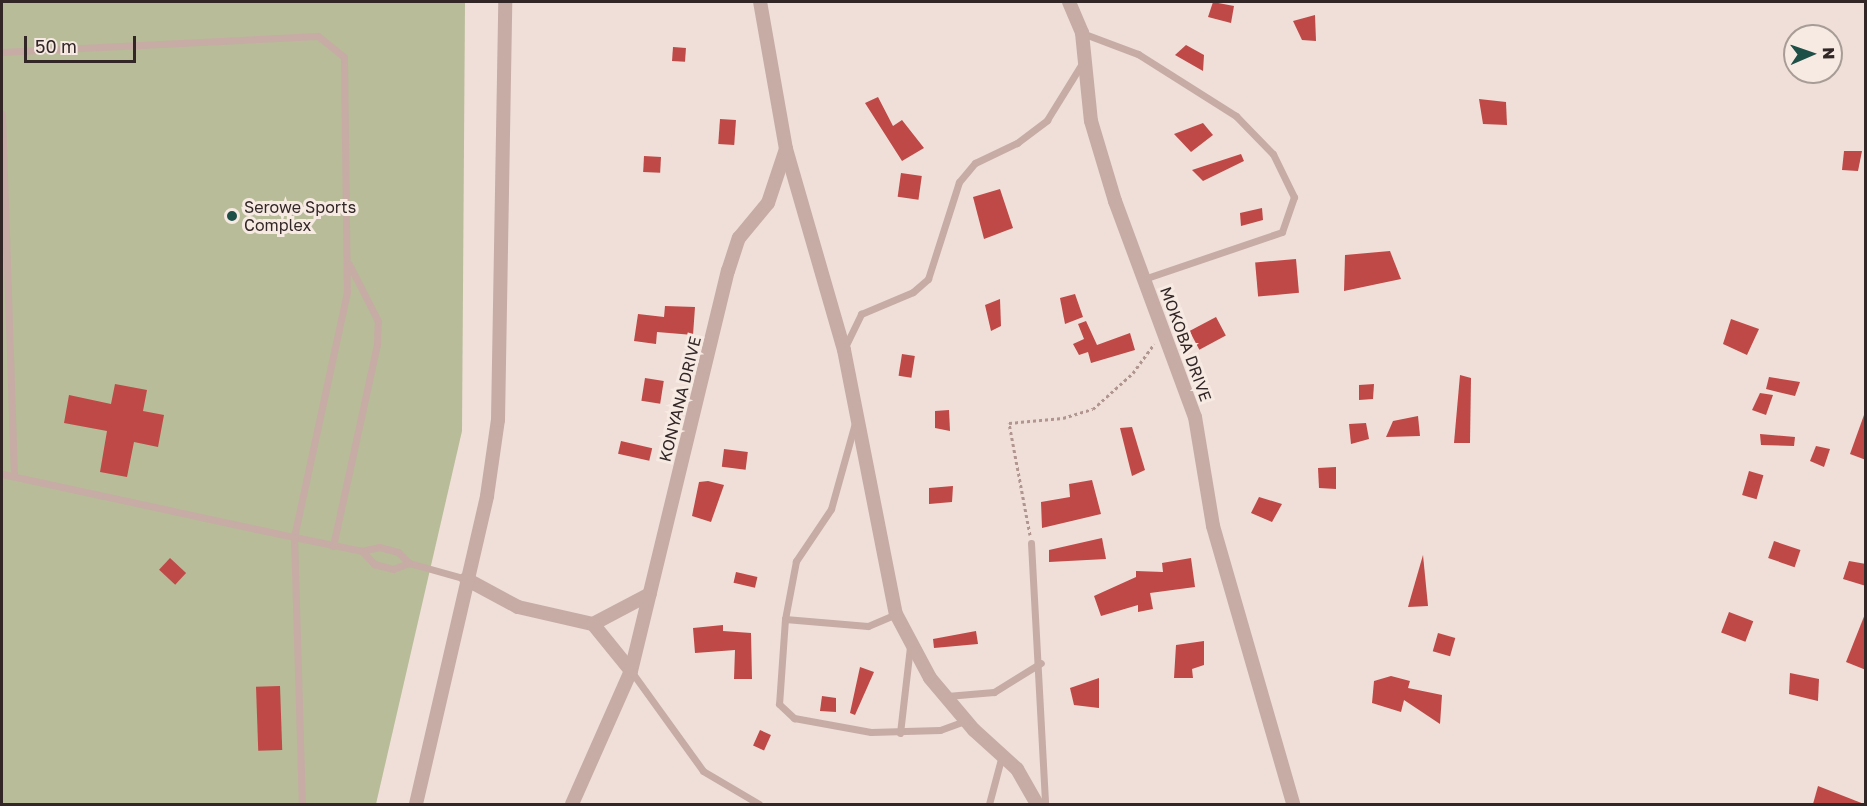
<!DOCTYPE html>
<style>
body{margin:0}
#map{position:relative;width:1867px;height:806px;overflow:hidden;background:#efdfd8;font-family:"Golos Text",sans-serif}
div>[style]{position:absolute}
[style*='--x']{left:calc(var(--x)*1px);top:calc(var(--y)*1px);width:calc(var(--w)*1px);rotate:calc(var(--a)*1deg)}
.green>*{inset:0;background:#b8bc99}
.building>*{inset:0;background:#be4947;transform-origin:0 0}
.path>*{height:3px;margin-top:-1.5px;transform-origin:0;background:repeating-linear-gradient(90deg,#b1968f 0 3px,transparent 0 6px)}
.service>*{height:7px;margin:-3.5px;padding:0 3.5px;transform-origin:3.5px;border-radius:3.5px;background:#c6aca5}
.minor>*{height:14px;margin:-7px;padding:0 7px;transform-origin:7px;border-radius:7px;background:#c6aca5}
.dots>*{width:16px;height:16px;translate:-50% -50%;box-sizing:border-box;border:3px solid #f7eae3;border-radius:50%}
span{translate:-50% -50%;white-space:nowrap;text-align:center;line-height:1.15;-webkit-text-stroke:6px #f7eae3;paint-order:stroke}
.poi-label{font-size:16px;color:#322726}
.left{translate:0 -50%;text-align:left}
.street-label{font-size:16px;color:#322726}
.frame{position:absolute;inset:0;border:3px solid #322726;pointer-events:none}
.north{position:absolute;left:1783px;top:24px;width:60px;height:60px;box-sizing:border-box;background:#f7eae3;border:2px solid #a89c97;border-radius:50%;rotate:88deg;font-size:16px;font-weight:700;line-height:24px;text-align:center;color:#322726}
.north::after{content:'';display:block;margin:auto;width:21px;height:27px;background:#1e5048;clip-path:polygon(50% 0,100% 100%,50% 72%,0 100%)}
.scale{position:absolute;left:24px;top:36px;width:112px;height:27px;box-sizing:border-box;border:3px solid #322726;border-top:0;padding-left:8px;font-size:18px;line-height:21px;white-space:nowrap;color:#322726;-webkit-text-stroke:4px #f7eae3;paint-order:stroke}
</style>
<div id="map">
<div class="green">
<div style="clip-path:polygon(2px 2px,465px 2px,462px 431px,376px 804px,2px 804px)"></div>
</div>
<div class="building">
<div style="clip-path:polygon(1213px 2px,1234px 6px,1231px 23px,1208px 17px)"></div>
<div style="clip-path:polygon(1315px 15px,1316px 41px,1302px 40px,1293px 21px)"></div>
<div style="clip-path:polygon(1186px 45px,1204px 55px,1203px 71px,1175px 55px)"></div>
<div style="left:673px;top:47px;width:13px;height:14px;rotate:4deg"></div>
<div style="clip-path:polygon(878px 97px,893px 126px,902px 120px,924px 148px,902px 161px,865px 103px)"></div>
<div style="clip-path:polygon(1479px 99px,1506px 102px,1507px 125px,1483px 124px)"></div>
<div style="left:720px;top:119px;width:16px;height:25px;rotate:4deg"></div>
<div style="clip-path:polygon(1203px 123px,1213px 135px,1191px 152px,1174px 134px)"></div>
<div style="clip-path:polygon(1844px 151px,1862px 151px,1858px 171px,1842px 170px)"></div>
<div style="clip-path:polygon(1241px 154px,1244px 161px,1203px 181px,1192px 170px)"></div>
<div style="left:644px;top:156px;width:17px;height:16px;rotate:3deg"></div>
<div style="left:901px;top:173px;width:21px;height:24px;rotate:8deg"></div>
<div style="clip-path:polygon(1000px 189px,1013px 228px,984px 239px,973px 197px)"></div>
<div style="clip-path:polygon(1262px 208px,1263px 220px,1241px 226px,1240px 213px)"></div>
<div style="clip-path:polygon(1390px 251px,1401px 279px,1344px 291px,1345px 255px)"></div>
<div style="left:1296px;top:259px;width:34px;height:41px;rotate:85deg"></div>
<div style="clip-path:polygon(1075px 294px,1083px 317px,1065px 324px,1060px 298px)"></div>
<div style="clip-path:polygon(1000px 299px,1001px 326px,991px 331px,985px 305px)"></div>
<div style="clip-path:polygon(665px 306px,695px 307px,693px 335px,657px 332px,656px 344px,634px 341px,638px 314px,664px 317px)"></div>
<div style="left:1216px;top:317px;width:21px;height:30px;rotate:62deg"></div>
<div style="clip-path:polygon(1731px 319px,1759px 329px,1747px 355px,1723px 344px)"></div>
<div style="clip-path:polygon(1086px 321px,1097px 345px,1130px 333px,1135px 350px,1091px 363px,1088px 352px,1079px 355px,1073px 344px,1084px 339px,1078px 324px)"></div>
<div style="left:902px;top:354px;width:13px;height:22px;rotate:9deg"></div>
<div style="clip-path:polygon(1460px 375px,1471px 378px,1470px 443px,1454px 443px)"></div>
<div style="clip-path:polygon(1769px 377px,1800px 382px,1795px 396px,1766px 389px)"></div>
<div style="left:645px;top:378px;width:19px;height:23px;rotate:9deg"></div>
<div style="clip-path:polygon(115px 384px,147px 390px,143px 411px,164px 415px,158px 447px,134px 442px,127px 477px,100px 472px,107px 431px,64px 423px,69px 395px,111px 404px)"></div>
<div style="clip-path:polygon(1374px 384px,1373px 399px,1359px 400px,1359px 385px)"></div>
<div style="clip-path:polygon(1760px 393px,1773px 395px,1766px 415px,1752px 410px)"></div>
<div style="clip-path:polygon(949px 410px,950px 431px,935px 428px,935px 411px)"></div>
<div style="clip-path:polygon(1864px 415px,1866px 416px,1866px 460px,1850px 454px)"></div>
<div style="clip-path:polygon(1418px 416px,1420px 436px,1386px 437px,1393px 421px)"></div>
<div style="clip-path:polygon(1366px 423px,1369px 439px,1351px 444px,1349px 424px)"></div>
<div style="clip-path:polygon(1132px 427px,1145px 470px,1132px 476px,1120px 428px)"></div>
<div style="clip-path:polygon(1760px 434px,1795px 437px,1794px 446px,1761px 445px)"></div>
<div style="left:621px;top:441px;width:32px;height:13px;rotate:13deg"></div>
<div style="clip-path:polygon(1816px 446px,1830px 449px,1824px 467px,1810px 461px)"></div>
<div style="left:724px;top:449px;width:24px;height:18px;rotate:7deg"></div>
<div style="clip-path:polygon(1336px 467px,1336px 489px,1319px 488px,1318px 468px)"></div>
<div style="left:1749px;top:471px;width:15px;height:25px;rotate:16deg"></div>
<div style="clip-path:polygon(1092px 480px,1101px 514px,1042px 528px,1041px 502px,1070px 497px,1069px 484px)"></div>
<div style="clip-path:polygon(708px 481px,724px 485px,711px 522px,692px 516px,699px 482px)"></div>
<div style="clip-path:polygon(953px 486px,952px 502px,929px 504px,929px 488px)"></div>
<div style="clip-path:polygon(1259px 497px,1282px 504px,1272px 522px,1251px 513px)"></div>
<div style="clip-path:polygon(1102px 538px,1106px 559px,1049px 562px,1049px 550px)"></div>
<div style="left:1774px;top:541px;width:28px;height:18px;rotate:19deg"></div>
<div style="clip-path:polygon(1423px 555px,1428px 606px,1408px 607px)"></div>
<div style="left:170px;top:558px;width:22px;height:16px;rotate:43deg"></div>
<div style="clip-path:polygon(1191px 558px,1195px 587px,1150px 593px,1153px 609px,1138px 612px,1138px 605px,1101px 616px,1094px 596px,1136px 577px,1136px 571px,1163px 572px,1162px 563px)"></div>
<div style="clip-path:polygon(1849px 561px,1866px 564px,1866px 586px,1843px 579px)"></div>
<div style="left:736px;top:572px;width:22px;height:11px;rotate:13deg"></div>
<div style="left:1729px;top:612px;width:26px;height:22px;rotate:21deg"></div>
<div style="clip-path:polygon(1865px 614px,1866px 614px,1866px 670px,1846px 662px)"></div>
<div style="clip-path:polygon(723px 625px,723px 631px,751px 633px,752px 679px,734px 679px,735px 650px,695px 653px,693px 628px)"></div>
<div style="clip-path:polygon(976px 631px,978px 644px,934px 648px,933px 639px)"></div>
<div style="left:1438px;top:633px;width:18px;height:19px;rotate:16deg"></div>
<div style="clip-path:polygon(1204px 641px,1204px 665px,1192px 669px,1193px 678px,1174px 678px,1176px 645px)"></div>
<div style="clip-path:polygon(860px 667px,874px 672px,855px 715px,850px 713px)"></div>
<div style="clip-path:polygon(1790px 673px,1819px 679px,1818px 701px,1789px 694px)"></div>
<div style="clip-path:polygon(1391px 676px,1410px 681px,1408px 688px,1442px 695px,1440px 724px,1404px 700px,1401px 712px,1372px 703px,1374px 681px)"></div>
<div style="clip-path:polygon(1099px 678px,1099px 708px,1074px 705px,1070px 688px)"></div>
<div style="left:280px;top:686px;width:64px;height:24px;rotate:88deg"></div>
<div style="clip-path:polygon(822px 696px,836px 698px,836px 712px,820px 711px)"></div>
<div style="left:760px;top:730px;width:12px;height:17px;rotate:24deg"></div>
<div style="clip-path:polygon(1818px 786px,1864px 804px,1813px 804px)"></div>
</div>
<div class="path">
<div style="--x:1030;--y:535;--w:114;--a:-100.6"></div>
<div style="--x:1009;--y:423;--w:54;--a:-5.3"></div>
<div style="--x:1063;--y:418;--w:31;--a:-17"></div>
<div style="--x:1093;--y:409;--w:54;--a:-42"></div>
<div style="--x:1133;--y:373;--w:36;--a:-54"></div>
</div>
<div class="service">
<div style="--x:1082;--y:33;--w:60;--a:20.6"></div>
<div style="--x:1138;--y:54;--w:116;--a:32.3"></div>
<div style="--x:1236;--y:116;--w:53;--a:45.8"></div>
<div style="--x:1273;--y:154;--w:48;--a:64"></div>
<div style="--x:1294;--y:197;--w:37;--a:109"></div>
<div style="--x:1282;--y:232;--w:146;--a:161.2"></div>
<div style="--x:2;--y:52;--w:316;--a:-2.9"></div>
<div style="--x:318;--y:36;--w:33;--a:39"></div>
<div style="--x:344;--y:57;--w:235;--a:89.3"></div>
<div style="--x:347;--y:292;--w:251;--a:102.2"></div>
<div style="--x:294;--y:537;--w:69;--a:11.6"></div>
<div style="--x:362;--y:551;--w:17;--a:-13"></div>
<div style="--x:379;--y:547;--w:20;--a:15"></div>
<div style="--x:398;--y:552;--w:16;--a:45"></div>
<div style="--x:409;--y:563;--w:59;--a:15.7"></div>
<div style="--x:2;--y:114;--w:361;--a:88.1"></div>
<div style="--x:845;--y:347;--w:37;--a:-64"></div>
<div style="--x:861;--y:314;--w:56;--a:-22.9"></div>
<div style="--x:913;--y:292;--w:20;--a:-41"></div>
<div style="--x:928;--y:279;--w:102;--a:-72.3"></div>
<div style="--x:959;--y:182;--w:25;--a:-50"></div>
<div style="--x:975;--y:163;--w:47;--a:-25.5"></div>
<div style="--x:1017;--y:143;--w:38;--a:-37"></div>
<div style="--x:1047;--y:120;--w:68;--a:-58.2"></div>
<div style="--x:855;--y:423;--w:89;--a:105.6"></div>
<div style="--x:831;--y:509;--w:63;--a:123.9"></div>
<div style="--x:796;--y:561;--w:59;--a:100.7"></div>
<div style="--x:785;--y:619;--w:83;--a:4.8"></div>
<div style="--x:868;--y:626;--w:30;--a:-23"></div>
<div style="--x:2;--y:474;--w:299;--a:12.2"></div>
<div style="--x:294;--y:537;--w:267;--a:88.3"></div>
<div style="--x:1031;--y:543;--w:261;--a:86.9"></div>
<div style="--x:333;--y:546;--w:207;--a:-77.7"></div>
<div style="--x:377;--y:344;--w:23;--a:-88"></div>
<div style="--x:378;--y:321;--w:64;--a:-117"></div>
<div style="--x:362;--y:551;--w:18;--a:47"></div>
<div style="--x:374;--y:564;--w:20;--a:15"></div>
<div style="--x:393;--y:569;--w:17;--a:-21"></div>
<div style="--x:785;--y:619;--w:85;--a:94"></div>
<div style="--x:779;--y:704;--w:21;--a:43"></div>
<div style="--x:794;--y:718;--w:78;--a:10.3"></div>
<div style="--x:871;--y:732;--w:69;--a:-1.7"></div>
<div style="--x:940;--y:730;--w:27;--a:-20"></div>
<div style="--x:631;--y:671;--w:123;--a:54.2"></div>
<div style="--x:703;--y:771;--w:65;--a:30.5"></div>
<div style="--x:947;--y:696;--w:47;--a:-4.9"></div>
<div style="--x:994;--y:692;--w:55;--a:-31.7"></div>
<div style="--x:900;--y:733;--w:88;--a:-83.4"></div>
<div style="--x:989;--y:804;--w:51;--a:-75.1"></div>
</div>
<div class="minor">
<div style="--x:1069;--y:2;--w:34;--a:67"></div>
<div style="--x:1082;--y:33;--w:88;--a:84.2"></div>
<div style="--x:1091;--y:121;--w:84;--a:73.3"></div>
<div style="--x:1115;--y:201;--w:230;--a:69.7"></div>
<div style="--x:1195;--y:417;--w:110;--a:80.6"></div>
<div style="--x:1213;--y:526;--w:289;--a:73.9"></div>
<div style="--x:786;--y:149;--w:209;--a:73.9"></div>
<div style="--x:844;--y:350;--w:269;--a:78.9"></div>
<div style="--x:896;--y:614;--w:72;--a:62"></div>
<div style="--x:930;--y:678;--w:68;--a:49.8"></div>
<div style="--x:974;--y:730;--w:58;--a:42.2"></div>
<div style="--x:1017;--y:769;--w:40;--a:60.3"></div>
<div style="--x:466;--y:579;--w:59;--a:28.3"></div>
<div style="--x:518;--y:607;--w:77;--a:12.8"></div>
<div style="--x:593;--y:624;--w:64;--a:-27.8"></div>
<div style="--x:593;--y:624;--w:60;--a:51"></div>
<div style="--x:416;--y:804;--w:316;--a:-77"></div>
<div style="--x:487;--y:496;--w:77;--a:-81.8"></div>
<div style="--x:498;--y:420;--w:418;--a:-89"></div>
<div style="--x:572;--y:804;--w:145;--a:-66.1"></div>
<div style="--x:631;--y:671;--w:412;--a:-76.4"></div>
<div style="--x:728;--y:271;--w:35;--a:-72"></div>
<div style="--x:739;--y:238;--w:45;--a:-50.4"></div>
<div style="--x:768;--y:203;--w:57;--a:-71.6"></div>
<div style="--x:786;--y:149;--w:149;--a:-100"></div>
</div>
<div class="dots">
<div style="left:232px;top:216px;background:#1e5048"></div>
</div>
<div class="poi-label">
<span class="left" style="left:244px;top:216px">Serowe Sports<br>Complex</span>
</div>
<div class="street-label">
<span style="left:1186px;top:344px;rotate:70deg">MOKOBA DRIVE</span>
<span style="left:680px;top:399px;rotate:-76deg">KONYANA DRIVE</span>
</div>
<div class="frame"></div>
<div class="north">N</div>
<div class="scale">50 m</div>
</div>
